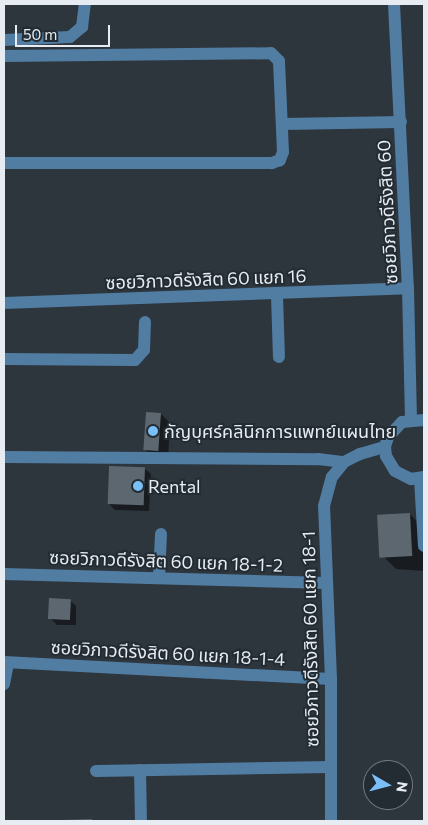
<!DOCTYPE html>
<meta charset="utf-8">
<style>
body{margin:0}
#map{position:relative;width:428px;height:825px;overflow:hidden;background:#2d353d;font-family:Commissioner,"Noto Sans Thai",sans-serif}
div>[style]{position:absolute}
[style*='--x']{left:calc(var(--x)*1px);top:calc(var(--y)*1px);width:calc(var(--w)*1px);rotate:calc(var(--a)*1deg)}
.shadow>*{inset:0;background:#0007}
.building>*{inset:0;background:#5d6770;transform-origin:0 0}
.minor>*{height:12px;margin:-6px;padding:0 6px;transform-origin:6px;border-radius:6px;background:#517da2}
.dots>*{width:14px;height:14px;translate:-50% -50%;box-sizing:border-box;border:2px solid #232b33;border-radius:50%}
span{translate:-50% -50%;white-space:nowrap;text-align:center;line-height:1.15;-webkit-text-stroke:4px #232b33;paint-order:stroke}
.street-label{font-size:18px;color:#e6ecf1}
.poi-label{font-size:18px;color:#e6ecf1}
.left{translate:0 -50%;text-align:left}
.frame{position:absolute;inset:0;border:5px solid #e6ecf1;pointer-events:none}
.north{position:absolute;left:363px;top:760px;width:50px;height:50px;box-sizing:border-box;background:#232b33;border:1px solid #71787f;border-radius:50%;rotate:98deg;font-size:14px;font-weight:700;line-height:20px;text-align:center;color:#e6ecf1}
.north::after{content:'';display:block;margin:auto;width:18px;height:22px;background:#7abff8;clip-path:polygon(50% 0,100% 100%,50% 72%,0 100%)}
.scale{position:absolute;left:15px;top:25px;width:95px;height:22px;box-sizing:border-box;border:2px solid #e6ecf1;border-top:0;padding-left:6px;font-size:15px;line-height:18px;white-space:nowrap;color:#e6ecf1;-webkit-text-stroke:4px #232b33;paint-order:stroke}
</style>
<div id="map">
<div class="shadow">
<div style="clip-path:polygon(161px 414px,170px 423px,168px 459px,154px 458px,146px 450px)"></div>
<div style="clip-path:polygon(145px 469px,151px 474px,149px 511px,115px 510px,109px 504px)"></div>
<div style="clip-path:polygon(410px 514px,424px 529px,424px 571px,396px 569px,380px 553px)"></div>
<div style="clip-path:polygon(70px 600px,76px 606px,76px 625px,57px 625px,51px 619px)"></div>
</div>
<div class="building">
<div style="left:146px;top:412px;width:15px;height:38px;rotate:4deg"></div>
<div style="left:109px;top:466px;width:36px;height:38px;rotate:2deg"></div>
<div style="left:410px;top:513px;width:43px;height:33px;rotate:87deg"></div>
<div style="left:49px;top:598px;width:22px;height:21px;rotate:3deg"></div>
<div style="clip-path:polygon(92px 819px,93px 821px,61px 821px,61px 820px)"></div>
</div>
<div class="minor">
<div style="--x:394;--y:4;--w:284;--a:87.2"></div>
<div style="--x:408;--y:288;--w:131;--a:88.7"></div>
<div style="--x:4;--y:40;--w:66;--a:-2.6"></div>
<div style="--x:70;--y:37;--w:16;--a:-40"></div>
<div style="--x:82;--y:27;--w:23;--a:-83"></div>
<div style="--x:4;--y:56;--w:267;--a:-0.6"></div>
<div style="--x:271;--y:53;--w:11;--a:45"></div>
<div style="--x:279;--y:61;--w:91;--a:87.5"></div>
<div style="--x:283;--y:152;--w:9;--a:111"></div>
<div style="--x:280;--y:160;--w:9;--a:159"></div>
<div style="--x:272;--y:163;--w:268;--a:180"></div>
<div style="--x:283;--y:124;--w:118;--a:-1"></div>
<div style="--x:277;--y:295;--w:62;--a:88.2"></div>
<div style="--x:4;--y:303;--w:404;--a:-2.1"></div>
<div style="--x:4;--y:359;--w:131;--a:0.4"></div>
<div style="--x:135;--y:360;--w:13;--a:-48"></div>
<div style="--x:144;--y:350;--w:28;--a:-88"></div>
<div style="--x:424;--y:420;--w:22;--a:175"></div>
<div style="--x:402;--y:422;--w:21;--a:133"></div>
<div style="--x:388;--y:437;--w:10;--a:107"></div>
<div style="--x:385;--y:447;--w:9;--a:84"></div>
<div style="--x:386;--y:456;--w:17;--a:59"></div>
<div style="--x:395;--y:471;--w:18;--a:27"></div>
<div style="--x:411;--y:479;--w:13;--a:-9"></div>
<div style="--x:4;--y:457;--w:314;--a:0.4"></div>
<div style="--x:318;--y:459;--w:26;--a:7"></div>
<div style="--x:344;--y:462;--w:18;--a:-27"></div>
<div style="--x:360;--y:454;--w:26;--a:-16"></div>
<div style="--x:420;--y:479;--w:67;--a:86.6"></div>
<div style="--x:4;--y:574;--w:322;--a:1.6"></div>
<div style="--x:159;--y:578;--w:44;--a:-87.4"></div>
<div style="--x:4;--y:662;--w:327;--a:3"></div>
<div style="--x:4;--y:684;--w:21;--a:-79"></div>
<div style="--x:140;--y:770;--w:51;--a:88.9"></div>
<div style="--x:96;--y:771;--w:234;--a:-1"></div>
<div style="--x:331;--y:821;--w:142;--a:-90"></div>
<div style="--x:331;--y:679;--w:173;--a:-92.3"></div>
<div style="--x:324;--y:506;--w:30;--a:-75"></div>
<div style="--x:332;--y:477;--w:19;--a:-51"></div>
</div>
<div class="dots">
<div style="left:153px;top:431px;background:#7abff8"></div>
<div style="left:138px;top:486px;background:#7abff8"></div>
</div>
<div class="street-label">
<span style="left:387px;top:212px;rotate:-93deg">ซอยวิภาวดีรังสิต 60</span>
<span style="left:206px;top:279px;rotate:-2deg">ซอยวิภาวดีรังสิต 60 แยก 16</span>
<span style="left:166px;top:561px;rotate:2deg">ซอยวิภาวดีรังสิต 60 แยก 18-1-2</span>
<span style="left:310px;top:639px;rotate:-91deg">ซอยวิภาวดีรังสิต 60 แยก 18-1</span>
<span style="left:168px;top:653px;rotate:3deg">ซอยวิภาวดีรังสิต 60 แยก 18-1-4</span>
</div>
<div class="poi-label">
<span class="left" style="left:164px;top:431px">กัญบุศร์คลินิกการแพทย์แผนไทย</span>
<span class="left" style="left:148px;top:486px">Rental</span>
</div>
<div class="frame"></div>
<div class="north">N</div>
<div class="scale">50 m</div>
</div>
